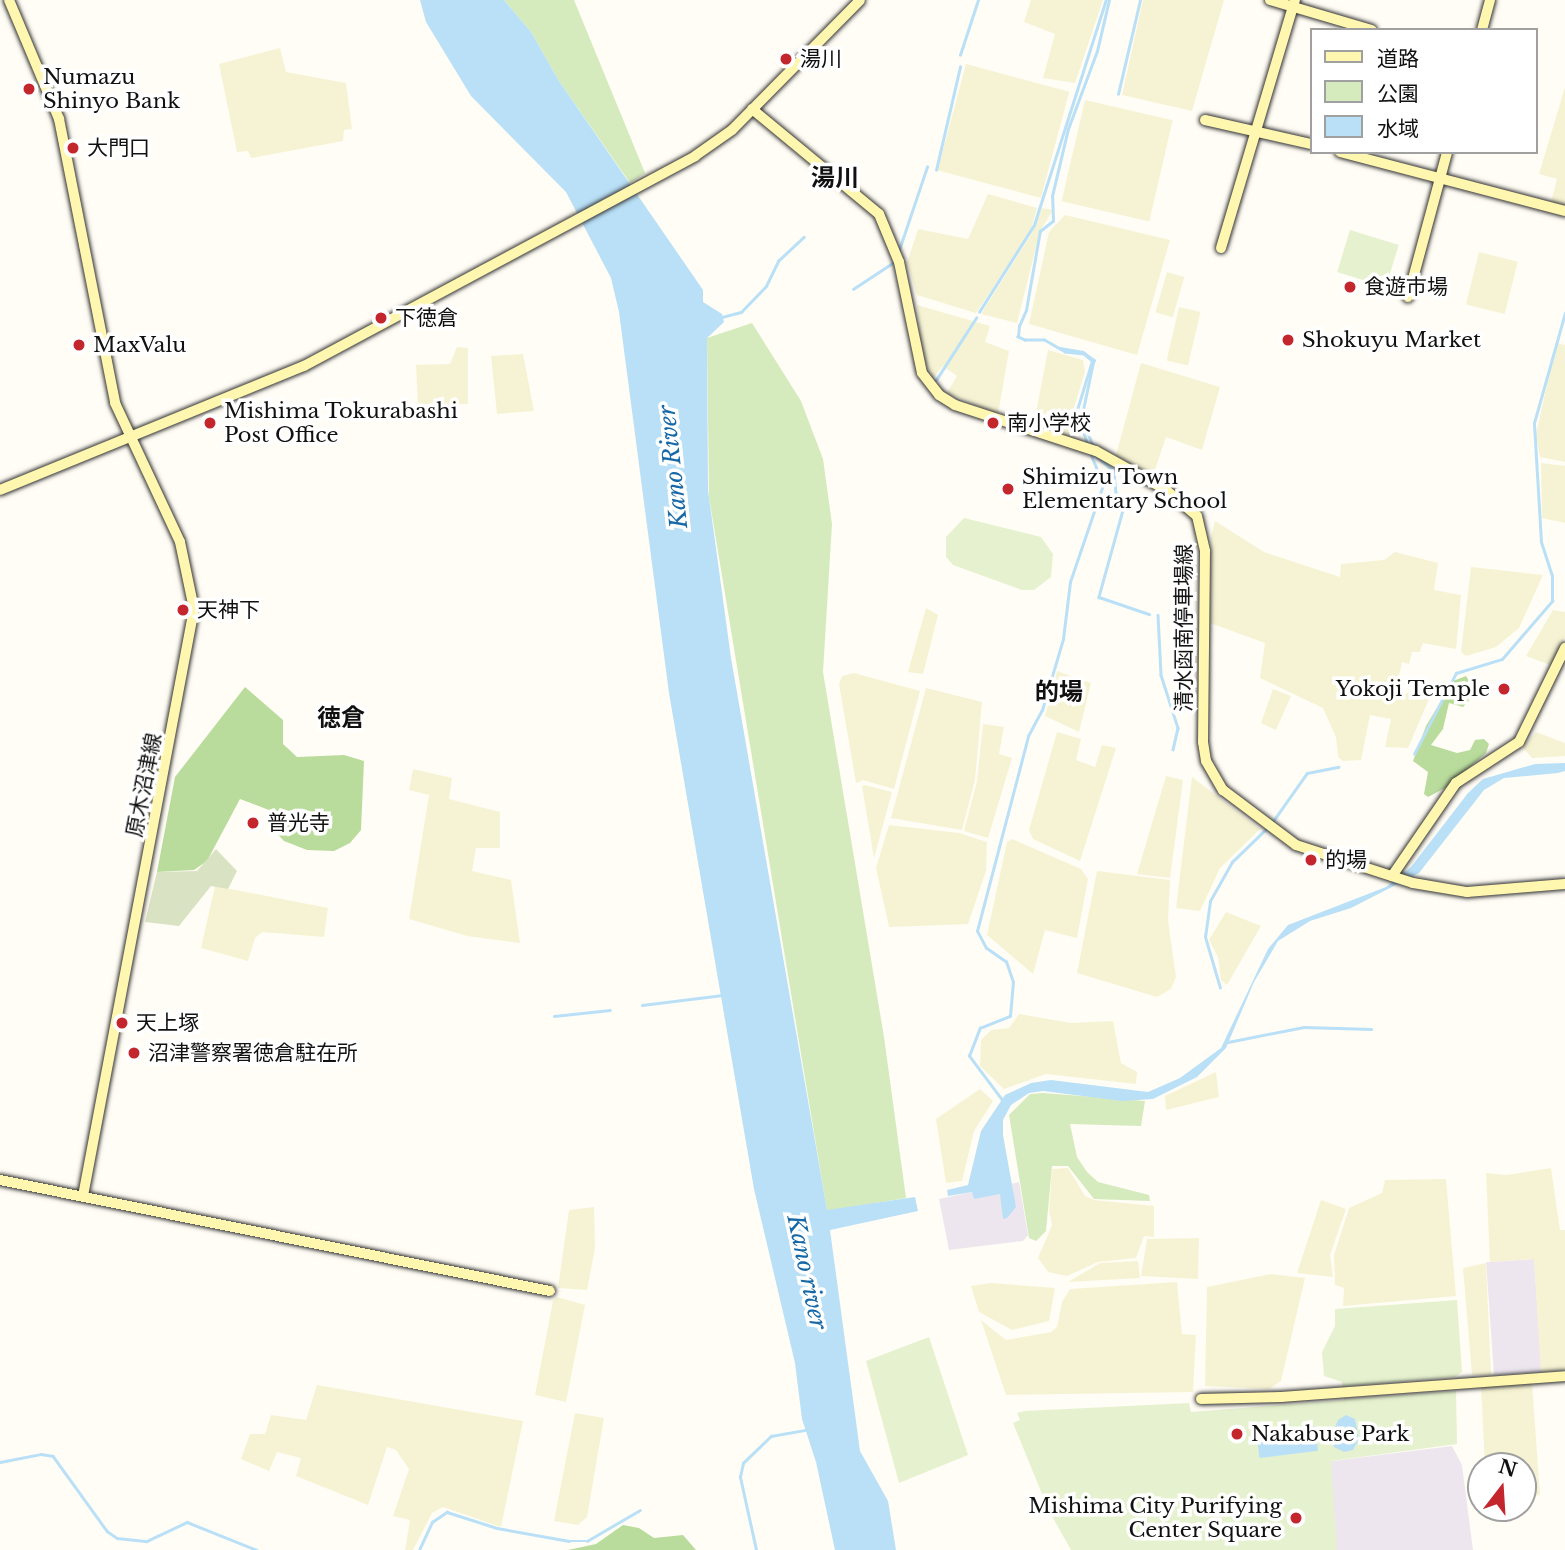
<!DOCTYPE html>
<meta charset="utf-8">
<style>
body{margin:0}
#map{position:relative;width:1565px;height:1550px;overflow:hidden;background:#fffdf5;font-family:"Libre Baskerville","Noto Sans JP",serif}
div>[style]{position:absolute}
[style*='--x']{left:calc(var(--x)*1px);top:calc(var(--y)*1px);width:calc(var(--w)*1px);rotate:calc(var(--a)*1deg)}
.industrial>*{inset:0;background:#eee6ef;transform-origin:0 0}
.farmland>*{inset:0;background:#f6f3d4;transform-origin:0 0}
.green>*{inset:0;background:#d5ebbd}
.forest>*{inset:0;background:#b9dc9c}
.cemetery>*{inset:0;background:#d9e3c4}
.pitch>*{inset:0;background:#e6f2cf;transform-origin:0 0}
.water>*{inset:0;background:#b9e0f7;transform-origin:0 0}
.stream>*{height:2.5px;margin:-1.25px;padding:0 1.25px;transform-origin:1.25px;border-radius:1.25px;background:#b9e0f7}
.roads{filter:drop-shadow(0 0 2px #333) drop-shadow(0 0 2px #333)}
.secondary>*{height:10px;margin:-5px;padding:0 5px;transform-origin:5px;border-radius:5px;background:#fff6b0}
.dots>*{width:19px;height:19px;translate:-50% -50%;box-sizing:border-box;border:4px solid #fff;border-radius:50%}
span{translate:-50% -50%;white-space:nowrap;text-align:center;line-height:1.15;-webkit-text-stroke:7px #fff;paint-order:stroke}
.poi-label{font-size:21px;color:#111}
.left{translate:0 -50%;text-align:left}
.right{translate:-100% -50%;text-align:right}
.street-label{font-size:21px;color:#111}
.water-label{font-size:23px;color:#1768a6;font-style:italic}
.quarter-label{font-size:24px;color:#111;font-weight:700}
.legend{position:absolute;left:1310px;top:28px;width:228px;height:126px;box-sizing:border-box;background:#fff;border:2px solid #a0a0a0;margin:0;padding:9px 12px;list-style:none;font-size:21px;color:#111}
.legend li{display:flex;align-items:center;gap:14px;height:35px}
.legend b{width:35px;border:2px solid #a0a0a0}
.north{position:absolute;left:1467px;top:1452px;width:70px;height:70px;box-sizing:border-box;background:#fff;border:2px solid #a0a0a0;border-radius:50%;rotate:17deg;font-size:19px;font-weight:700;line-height:28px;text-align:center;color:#111}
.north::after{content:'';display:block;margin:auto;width:24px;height:32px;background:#c4262e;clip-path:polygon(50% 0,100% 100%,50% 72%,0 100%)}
</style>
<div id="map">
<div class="industrial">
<div style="clip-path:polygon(1019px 1182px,1028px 1235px,1023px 1241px,949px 1250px,939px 1199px)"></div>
<div style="left:1534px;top:1259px;width:113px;height:48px;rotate:86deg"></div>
<div style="clip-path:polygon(1452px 1446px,1462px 1465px,1473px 1550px,1261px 1550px,1253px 1471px)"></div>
</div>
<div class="farmland">
<div style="clip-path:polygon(1031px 0,1103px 0,1075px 83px,1043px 78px,1055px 34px,1024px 22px)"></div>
<div style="clip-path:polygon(1143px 0,1224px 0,1192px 111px,1122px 95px)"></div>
<div style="clip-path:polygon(280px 48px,286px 72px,346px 83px,352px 129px,344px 130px,343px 141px,251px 158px,248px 151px,237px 152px,219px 64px)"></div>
<div style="left:966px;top:64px;width:107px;height:110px;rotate:15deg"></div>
<div style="clip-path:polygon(1565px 87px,1565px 205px,1551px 202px,1557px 179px,1539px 174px)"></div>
<div style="left:1085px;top:100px;width:90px;height:104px;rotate:13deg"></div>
<div style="clip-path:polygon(988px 194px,1037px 208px,1030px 233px,976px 313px,917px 295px,907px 263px,918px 229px,968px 239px)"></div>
<div style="clip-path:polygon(1042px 208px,1053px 210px,1040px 231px,1017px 323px,981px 314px,1032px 233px)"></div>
<div style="clip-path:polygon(1065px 215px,1170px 240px,1137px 355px,1029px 324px,1049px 232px)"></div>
<div style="left:1479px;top:252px;width:40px;height:54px;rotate:14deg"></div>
<div style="left:1167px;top:272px;width:18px;height:42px;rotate:16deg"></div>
<div style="clip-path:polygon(917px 305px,990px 326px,985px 342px,1009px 351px,998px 414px,947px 393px,957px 376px,943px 366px,933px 378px,922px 355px)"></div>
<div style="left:1179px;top:307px;width:22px;height:55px;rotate:13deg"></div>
<div style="clip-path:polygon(1556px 343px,1565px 345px,1565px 462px,1540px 457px,1536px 435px)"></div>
<div style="clip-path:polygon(457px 347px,468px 348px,468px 404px,418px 404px,416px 365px,450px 364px)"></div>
<div style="clip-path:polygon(1048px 350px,1083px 360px,1085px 372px,1071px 417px,1071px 437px,1034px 423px)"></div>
<div style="clip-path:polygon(523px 354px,534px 411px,497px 414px,491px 356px)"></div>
<div style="clip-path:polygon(1141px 363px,1220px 387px,1202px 450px,1166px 437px,1153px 476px,1116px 455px)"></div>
<div style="clip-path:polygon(1541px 463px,1565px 466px,1565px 523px,1542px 518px)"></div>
<div style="clip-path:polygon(1215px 521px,1264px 552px,1340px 577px,1341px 564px,1384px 560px,1395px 552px,1438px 563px,1434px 590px,1461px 595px,1456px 649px,1423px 643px,1420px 652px,1412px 652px,1409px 664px,1402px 662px,1396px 690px,1429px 699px,1408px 748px,1385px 747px,1391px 719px,1370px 715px,1361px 760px,1343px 761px,1338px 757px,1336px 737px,1323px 708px,1260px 678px,1265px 643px,1210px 623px,1211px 537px)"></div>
<div style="clip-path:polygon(1471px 567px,1543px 575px,1519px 628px,1496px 647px,1466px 656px,1461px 652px)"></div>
<div style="clip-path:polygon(926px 608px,938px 615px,923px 674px,908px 672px)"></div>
<div style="clip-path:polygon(1553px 610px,1565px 612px,1565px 637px,1553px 666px,1526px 656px)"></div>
<div style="clip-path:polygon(1057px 671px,1091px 683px,1079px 732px,1045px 716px)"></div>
<div style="clip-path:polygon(854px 673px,920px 691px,894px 789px,863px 780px,856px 783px,839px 684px,842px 676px)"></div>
<div style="clip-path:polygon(926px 688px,982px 702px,975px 780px,962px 830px,891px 818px)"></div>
<div style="clip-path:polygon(1273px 689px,1291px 696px,1276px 730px,1261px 723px)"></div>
<div style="clip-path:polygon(983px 724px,1004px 727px,999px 754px,1012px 758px,988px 838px,964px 831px,977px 781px)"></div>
<div style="clip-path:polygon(1057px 732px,1081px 739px,1076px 760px,1095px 767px,1102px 745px,1116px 748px,1080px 861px,1033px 839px,1029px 830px)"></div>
<div style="clip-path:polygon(1536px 732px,1565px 743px,1565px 756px,1532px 758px,1522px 747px)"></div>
<div style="clip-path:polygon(413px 769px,452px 778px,449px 799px,500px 812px,500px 848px,476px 848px,472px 871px,511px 880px,520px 943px,467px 936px,409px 919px,429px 795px,409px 790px)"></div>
<div style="clip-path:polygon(1166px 776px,1183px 780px,1170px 878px,1137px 874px)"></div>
<div style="clip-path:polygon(1192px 777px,1260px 829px,1220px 868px,1200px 911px,1176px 908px)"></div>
<div style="clip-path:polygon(865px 785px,892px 792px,874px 858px,862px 786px)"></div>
<div style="clip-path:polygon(889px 825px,959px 833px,987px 842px,986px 871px,968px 924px,889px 927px,876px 868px)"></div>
<div style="clip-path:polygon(1012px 839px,1081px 869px,1088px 879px,1077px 938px,1045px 930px,1033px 974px,987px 935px,1007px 842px)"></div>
<div style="clip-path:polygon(1097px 871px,1170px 880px,1168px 920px,1176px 977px,1171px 989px,1157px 997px,1077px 973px)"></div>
<div style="clip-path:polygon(215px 886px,328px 908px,324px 937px,262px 932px,255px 938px,248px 961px,201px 948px)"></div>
<div style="clip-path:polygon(1226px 912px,1261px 926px,1227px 985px,1221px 980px,1218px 957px,1209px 940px)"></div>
<div style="clip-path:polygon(1019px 1014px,1071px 1023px,1113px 1021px,1121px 1063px,1137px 1072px,1136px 1084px,1046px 1074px,1004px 1089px,980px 1066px,981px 1040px,991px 1030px,1009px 1028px)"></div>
<div style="clip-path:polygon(1216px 1072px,1219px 1097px,1166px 1110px,1165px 1096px)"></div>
<div style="clip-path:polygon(980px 1089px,993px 1101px,974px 1131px,962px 1181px,946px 1183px,936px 1119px)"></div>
<div style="clip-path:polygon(1068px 1168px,1085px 1196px,1094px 1200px,1154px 1206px,1154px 1237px,1144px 1236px,1136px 1258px,1098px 1262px,1067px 1276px,1048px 1272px,1038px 1258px,1052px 1225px,1049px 1210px,1052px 1169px)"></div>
<div style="clip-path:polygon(1551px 1168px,1560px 1230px,1565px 1230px,1565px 1370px,1541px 1372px,1534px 1259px,1490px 1262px,1486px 1173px,1507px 1175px)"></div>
<div style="clip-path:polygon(1446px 1179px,1456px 1296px,1343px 1306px,1344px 1288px,1335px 1285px,1334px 1255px,1349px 1208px,1382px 1193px,1385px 1180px)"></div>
<div style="clip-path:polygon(1321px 1200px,1346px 1209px,1330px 1255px,1333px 1277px,1297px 1273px)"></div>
<div style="clip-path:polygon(594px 1207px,595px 1248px,587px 1290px,558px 1288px,569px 1210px)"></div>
<div style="clip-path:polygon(1199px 1238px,1198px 1279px,1141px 1276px,1147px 1239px)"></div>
<div style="clip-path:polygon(1138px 1261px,1140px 1278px,1068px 1282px,1100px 1263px)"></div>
<div style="clip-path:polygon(1486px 1263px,1491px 1375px,1472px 1375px,1463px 1268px)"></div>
<div style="clip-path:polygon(1271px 1274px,1305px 1278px,1281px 1381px,1269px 1389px,1205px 1386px,1207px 1287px)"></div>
<div style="clip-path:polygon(1177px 1282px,1182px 1334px,1196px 1335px,1193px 1392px,1006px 1395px,981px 1320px,1006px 1340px,1051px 1332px,1057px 1327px,1062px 1302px,1070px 1289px)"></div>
<div style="clip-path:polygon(991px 1283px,1055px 1288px,1049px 1321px,1012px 1330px,979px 1312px,971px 1286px)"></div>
<div style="clip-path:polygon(557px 1297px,585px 1305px,566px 1402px,535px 1395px,553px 1301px)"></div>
<div style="clip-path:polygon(1532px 1383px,1540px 1495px,1523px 1498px,1523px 1466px,1485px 1466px,1481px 1387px)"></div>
<div style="clip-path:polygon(317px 1385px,523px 1421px,501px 1527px,443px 1507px,432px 1513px,413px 1550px,405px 1550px,410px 1520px,393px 1516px,409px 1469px,396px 1450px,387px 1447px,368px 1505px,296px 1476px,301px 1458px,277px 1452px,269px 1471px,241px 1459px,250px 1434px,265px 1434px,271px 1415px,306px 1420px)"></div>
<div style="clip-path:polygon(575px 1413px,604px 1418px,587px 1517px,578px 1525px,554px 1521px)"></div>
</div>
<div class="green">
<div style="clip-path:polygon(504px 0,574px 0,645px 173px,630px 183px,559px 81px,531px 32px)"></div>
<div style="clip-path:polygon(752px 323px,801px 401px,823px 459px,832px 524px,823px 672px,884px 1037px,906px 1198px,827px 1211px,709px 497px,707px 338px)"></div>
<div style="clip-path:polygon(1043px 1093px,1145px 1101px,1141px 1126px,1070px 1124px,1077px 1157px,1087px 1172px,1098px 1182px,1149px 1195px,1150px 1201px,1094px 1199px,1068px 1166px,1052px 1166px,1046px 1231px,1036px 1241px,1029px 1238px,1009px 1115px,1030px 1094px)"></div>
</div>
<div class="forest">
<div style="clip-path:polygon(1466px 676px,1473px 687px,1470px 699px,1463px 707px,1449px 703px,1443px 729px,1431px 745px,1457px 753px,1470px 750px,1475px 740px,1484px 739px,1489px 744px,1486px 753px,1445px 788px,1428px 797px,1424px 794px,1428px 772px,1413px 761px,1426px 726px,1453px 681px)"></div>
<div style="clip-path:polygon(245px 687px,283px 720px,283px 744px,297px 757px,344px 755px,364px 761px,361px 830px,350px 843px,334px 851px,307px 850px,284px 841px,270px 826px,269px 810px,240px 799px,207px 861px,194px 870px,157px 872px,175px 777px)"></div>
<div style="clip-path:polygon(623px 1525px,639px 1528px,654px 1538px,683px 1535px,696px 1550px,568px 1550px,596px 1544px)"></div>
</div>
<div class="cemetery">
<div style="clip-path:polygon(216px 849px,237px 871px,228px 889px,211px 886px,179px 926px,145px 922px,157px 872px,197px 871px)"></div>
</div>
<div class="pitch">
<div style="left:1350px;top:230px;width:51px;height:44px;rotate:17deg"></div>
<div style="clip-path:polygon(964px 518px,1041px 537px,1053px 554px,1051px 577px,1034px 590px,1022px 590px,953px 565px,946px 557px,946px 537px)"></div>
<div style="clip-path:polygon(1457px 1300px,1462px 1372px,1455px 1377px,1345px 1386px,1347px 1399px,1456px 1391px,1457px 1444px,1331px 1461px,1337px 1550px,1071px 1550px,1049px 1511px,1013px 1423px,1020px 1420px,1017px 1413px,1025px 1411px,1189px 1403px,1191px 1412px,1344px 1400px,1342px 1382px,1324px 1376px,1322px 1352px,1335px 1326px,1335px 1309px)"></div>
<div style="clip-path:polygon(929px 1337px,968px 1455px,899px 1483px,866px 1361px)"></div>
</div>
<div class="water">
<div style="clip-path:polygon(420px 0,504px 0,531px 32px,559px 81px,703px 290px,703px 302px,722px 314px,724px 322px,707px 338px,708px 490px,731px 658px,827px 1210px,915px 1197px,918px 1211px,830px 1230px,860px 1451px,888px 1501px,896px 1550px,835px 1550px,816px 1462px,802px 1419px,795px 1363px,754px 1189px,669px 693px,619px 312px,611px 278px,566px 192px,471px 96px,426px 22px)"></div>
<div style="clip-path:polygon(1565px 763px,1565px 771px,1558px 773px,1504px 778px,1484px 790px,1419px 873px,1351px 908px,1310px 921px,1278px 941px,1254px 982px,1226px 1048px,1197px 1077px,1153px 1099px,1122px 1101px,1043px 1091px,1029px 1093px,1011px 1105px,1003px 1120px,1003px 1135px,1016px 1207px,1007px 1218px,1003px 1219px,1000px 1194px,974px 1199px,972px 1192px,948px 1196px,947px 1190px,968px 1185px,981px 1131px,1005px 1095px,1031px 1083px,1051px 1080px,1148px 1092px,1180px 1078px,1221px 1048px,1268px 949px,1288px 925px,1386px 887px,1411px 867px,1468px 793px,1483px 779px,1535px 764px)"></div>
<div style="clip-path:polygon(1346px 1415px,1355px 1419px,1359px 1439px,1353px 1450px,1344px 1452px,1334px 1447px,1331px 1437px,1338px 1420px)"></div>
<div style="left:1315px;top:1426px;width:25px;height:59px;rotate:83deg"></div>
</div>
<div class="stream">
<div style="--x:960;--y:55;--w:58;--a:-71.9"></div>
<div style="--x:1118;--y:94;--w:97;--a:-76.8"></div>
<div style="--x:936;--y:170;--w:106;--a:-76.9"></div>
<div style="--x:898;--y:253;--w:91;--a:-71.4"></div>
<div style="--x:853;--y:289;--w:49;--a:-33.4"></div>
<div style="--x:979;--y:312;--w:103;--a:-57.7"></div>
<div style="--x:1034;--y:225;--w:236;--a:-72.3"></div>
<div style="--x:722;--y:317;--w:20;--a:-15"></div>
<div style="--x:741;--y:312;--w:36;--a:-46"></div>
<div style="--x:766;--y:286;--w:28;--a:-64"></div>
<div style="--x:778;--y:261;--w:35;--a:-43"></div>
<div style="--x:1060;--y:348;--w:23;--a:10"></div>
<div style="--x:1083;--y:352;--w:14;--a:36"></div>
<div style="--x:1094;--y:360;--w:58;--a:101.9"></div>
<div style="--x:1082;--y:417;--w:33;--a:69"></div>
<div style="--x:936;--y:380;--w:74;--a:-57.2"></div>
<div style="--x:1087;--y:443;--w:32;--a:-110"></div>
<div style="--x:1076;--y:413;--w:54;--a:-72.9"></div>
<div style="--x:1092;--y:361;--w:11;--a:-139"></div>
<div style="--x:1084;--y:354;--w:19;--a:-174"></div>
<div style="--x:1065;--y:352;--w:24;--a:-150"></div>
<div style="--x:1044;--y:340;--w:19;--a:180"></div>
<div style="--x:1025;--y:340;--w:8;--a:-157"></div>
<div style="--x:1018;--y:337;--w:11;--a:-85"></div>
<div style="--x:1019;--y:326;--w:17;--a:-66"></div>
<div style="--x:1026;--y:310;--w:80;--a:-80"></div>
<div style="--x:1040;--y:231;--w:16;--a:-38"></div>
<div style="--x:1053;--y:221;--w:25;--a:-92"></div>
<div style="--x:1052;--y:196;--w:69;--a:-76.6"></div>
<div style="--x:1068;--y:129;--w:83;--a:-69.6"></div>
<div style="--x:1097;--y:51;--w:52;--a:-76.8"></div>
<div style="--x:1097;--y:457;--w:22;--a:39"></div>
<div style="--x:1114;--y:471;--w:22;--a:85"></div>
<div style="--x:1116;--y:493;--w:13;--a:48"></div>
<div style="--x:1125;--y:503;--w:98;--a:105.5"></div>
<div style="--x:1099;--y:597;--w:53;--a:18.8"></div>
<div style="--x:1158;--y:615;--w:60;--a:87.1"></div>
<div style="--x:1161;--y:675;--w:56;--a:72.2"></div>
<div style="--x:1178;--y:728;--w:22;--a:103"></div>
<div style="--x:1414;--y:754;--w:91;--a:-62.6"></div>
<div style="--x:1456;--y:673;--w:48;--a:-16.9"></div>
<div style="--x:1502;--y:659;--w:77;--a:-49.2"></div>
<div style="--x:1552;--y:601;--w:25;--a:-90"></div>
<div style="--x:1552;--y:576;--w:36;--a:-108"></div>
<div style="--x:1541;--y:542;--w:119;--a:-93.4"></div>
<div style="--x:1534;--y:423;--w:114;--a:-74.3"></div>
<div style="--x:1271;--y:824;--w:62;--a:-54.8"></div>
<div style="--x:1307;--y:773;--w:32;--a:-11"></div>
<div style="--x:1220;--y:988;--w:53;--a:-106.4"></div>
<div style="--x:1205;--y:937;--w:36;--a:-82"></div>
<div style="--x:1210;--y:901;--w:45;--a:-60.6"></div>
<div style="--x:1232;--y:862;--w:47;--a:-44.1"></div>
<div style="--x:642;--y:1005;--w:81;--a:-7.1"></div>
<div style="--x:554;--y:1016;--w:56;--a:-6.1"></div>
<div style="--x:1228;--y:1042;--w:77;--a:-11.2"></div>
<div style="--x:1304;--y:1027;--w:67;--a:1.7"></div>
<div style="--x:1002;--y:1100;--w:55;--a:-126.9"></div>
<div style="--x:969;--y:1056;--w:30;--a:-69"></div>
<div style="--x:980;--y:1028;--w:32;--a:-22"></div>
<div style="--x:1010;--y:1016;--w:34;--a:-85"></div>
<div style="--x:1013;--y:982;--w:21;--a:-109"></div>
<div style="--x:1006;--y:962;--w:24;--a:-145"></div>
<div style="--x:986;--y:948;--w:19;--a:-118"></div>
<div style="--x:977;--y:931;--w:202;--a:-75.3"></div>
<div style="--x:1028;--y:736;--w:30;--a:-62"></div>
<div style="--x:1042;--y:710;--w:74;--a:-73.5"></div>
<div style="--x:1063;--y:639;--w:57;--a:-83"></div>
<div style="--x:1070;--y:582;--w:102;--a:-71.2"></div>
<div style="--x:1103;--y:485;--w:35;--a:-112"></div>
<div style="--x:0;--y:1462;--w:42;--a:-11"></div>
<div style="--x:41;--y:1454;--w:12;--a:9"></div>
<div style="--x:53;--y:1456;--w:92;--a:54.2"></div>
<div style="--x:107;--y:1531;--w:12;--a:35"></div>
<div style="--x:117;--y:1538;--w:30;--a:6"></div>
<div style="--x:147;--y:1541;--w:44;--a:-25.4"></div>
<div style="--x:187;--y:1522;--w:75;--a:21.8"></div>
<div style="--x:419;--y:1550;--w:31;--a:-65"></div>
<div style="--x:432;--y:1522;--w:18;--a:-34"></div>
<div style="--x:447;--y:1512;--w:52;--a:17.7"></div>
<div style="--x:497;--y:1528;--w:73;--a:10.2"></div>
<div style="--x:569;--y:1541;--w:18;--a:0"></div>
<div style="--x:587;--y:1541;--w:61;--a:-30.3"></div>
<div style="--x:756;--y:1550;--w:75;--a:-102.4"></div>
<div style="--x:740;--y:1477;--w:14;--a:-78"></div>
<div style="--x:743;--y:1463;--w:39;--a:-44"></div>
<div style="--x:771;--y:1436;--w:39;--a:-10"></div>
</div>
<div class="roads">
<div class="secondary">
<div style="--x:9;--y:0;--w:129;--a:67.2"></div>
<div style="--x:59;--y:119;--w:289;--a:78.8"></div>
<div style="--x:115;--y:403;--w:153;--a:64.9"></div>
<div style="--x:180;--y:542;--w:68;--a:78.2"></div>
<div style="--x:194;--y:609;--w:597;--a:100.71"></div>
<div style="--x:1270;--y:0;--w:106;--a:16.4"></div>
<div style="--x:1482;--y:30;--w:31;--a:-75"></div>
<div style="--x:752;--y:109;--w:165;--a:39.6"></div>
<div style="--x:879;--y:214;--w:52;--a:67.4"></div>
<div style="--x:899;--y:262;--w:113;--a:78.3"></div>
<div style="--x:922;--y:373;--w:28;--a:52"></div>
<div style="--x:939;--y:395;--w:19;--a:32"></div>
<div style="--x:955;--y:405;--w:148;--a:18.1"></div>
<div style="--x:1096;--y:451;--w:80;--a:29.1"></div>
<div style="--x:1166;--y:490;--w:40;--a:40"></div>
<div style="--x:1197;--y:516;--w:36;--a:77"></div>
<div style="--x:1205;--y:551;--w:191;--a:90.6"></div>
<div style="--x:1203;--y:742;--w:19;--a:81"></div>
<div style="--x:1206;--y:761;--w:34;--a:60"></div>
<div style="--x:1223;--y:790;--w:91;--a:37"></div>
<div style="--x:1296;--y:845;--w:123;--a:18"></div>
<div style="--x:1413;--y:883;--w:55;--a:9.5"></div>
<div style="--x:1467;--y:892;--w:98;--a:-4.7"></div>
<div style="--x:1205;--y:120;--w:109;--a:12.8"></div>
<div style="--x:1340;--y:152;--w:233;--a:14.7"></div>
<div style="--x:1221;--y:248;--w:259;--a:-73.4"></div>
<div style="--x:1408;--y:297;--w:150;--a:-74.9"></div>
<div style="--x:0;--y:490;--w:328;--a:-22.2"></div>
<div style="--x:304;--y:366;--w:444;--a:-28.2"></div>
<div style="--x:695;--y:156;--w:45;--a:-35.1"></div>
<div style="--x:732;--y:130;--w:182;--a:-45.4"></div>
<div style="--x:1392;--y:876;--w:113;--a:-55.5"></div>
<div style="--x:1456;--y:783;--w:75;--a:-33.1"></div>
<div style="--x:1519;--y:742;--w:105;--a:-63.9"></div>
<div style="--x:0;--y:1180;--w:561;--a:11.41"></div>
<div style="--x:1201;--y:1399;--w:80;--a:-1.4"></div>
<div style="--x:1281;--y:1397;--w:285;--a:-4.2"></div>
</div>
</div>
<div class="dots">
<div style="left:786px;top:59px;background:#c4262e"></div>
<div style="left:29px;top:89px;background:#c4262e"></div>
<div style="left:73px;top:148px;background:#c4262e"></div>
<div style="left:1350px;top:287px;background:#c4262e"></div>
<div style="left:381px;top:318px;background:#c4262e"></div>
<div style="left:1288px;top:340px;background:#c4262e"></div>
<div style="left:79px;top:345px;background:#c4262e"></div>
<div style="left:210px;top:423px;background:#c4262e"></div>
<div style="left:993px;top:423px;background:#c4262e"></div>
<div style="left:1008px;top:489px;background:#c4262e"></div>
<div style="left:183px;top:610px;background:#c4262e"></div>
<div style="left:1504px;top:689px;background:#c4262e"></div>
<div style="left:253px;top:823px;background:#c4262e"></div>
<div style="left:1311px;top:860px;background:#c4262e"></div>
<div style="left:122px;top:1023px;background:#c4262e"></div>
<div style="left:134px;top:1053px;background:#c4262e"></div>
<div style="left:1237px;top:1434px;background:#c4262e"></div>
<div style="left:1296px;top:1518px;background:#c4262e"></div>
</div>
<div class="poi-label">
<span class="left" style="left:800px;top:59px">湯川</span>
<span class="left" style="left:43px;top:89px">Numazu<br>Shinyo Bank</span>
<span class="left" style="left:87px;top:148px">大門口</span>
<span class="left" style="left:1364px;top:287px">食遊市場</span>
<span class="left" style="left:395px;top:318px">下徳倉</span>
<span class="left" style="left:1302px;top:340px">Shokuyu Market</span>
<span class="left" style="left:93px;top:345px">MaxValu</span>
<span class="left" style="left:224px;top:423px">Mishima Tokurabashi<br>Post Office</span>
<span class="left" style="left:1007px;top:423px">南小学校</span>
<span class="left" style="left:1022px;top:489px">Shimizu Town<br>Elementary School</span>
<span class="left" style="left:197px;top:610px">天神下</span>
<span class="right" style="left:1490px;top:689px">Yokoji Temple</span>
<span class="left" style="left:267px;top:823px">普光寺</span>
<span class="left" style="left:1325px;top:860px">的場</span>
<span class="left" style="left:136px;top:1023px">天上塚</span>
<span class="left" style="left:148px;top:1053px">沼津警察署徳倉駐在所</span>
<span class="left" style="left:1251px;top:1434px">Nakabuse Park</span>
<span class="right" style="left:1282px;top:1518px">Mishima City Purifying<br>Center Square</span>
</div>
<div class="street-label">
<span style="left:1184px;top:628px;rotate:-90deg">清水函南停車場線</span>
<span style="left:144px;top:785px;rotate:-79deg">原木沼津線</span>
</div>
<div class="water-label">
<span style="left:673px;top:467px;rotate:-96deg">Kano River</span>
<span style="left:807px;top:1272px;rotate:78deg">Kano river</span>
</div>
<div class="quarter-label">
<span style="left:835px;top:178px">湯川</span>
<span style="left:1059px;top:692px">的場</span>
<span style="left:341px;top:718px">徳倉</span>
</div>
<ul class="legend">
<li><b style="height:9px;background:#fff6b0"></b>道路</li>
<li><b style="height:19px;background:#d5ebbd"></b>公園</li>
<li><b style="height:19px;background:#b9e0f7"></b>水域</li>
</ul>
<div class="north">N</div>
</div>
